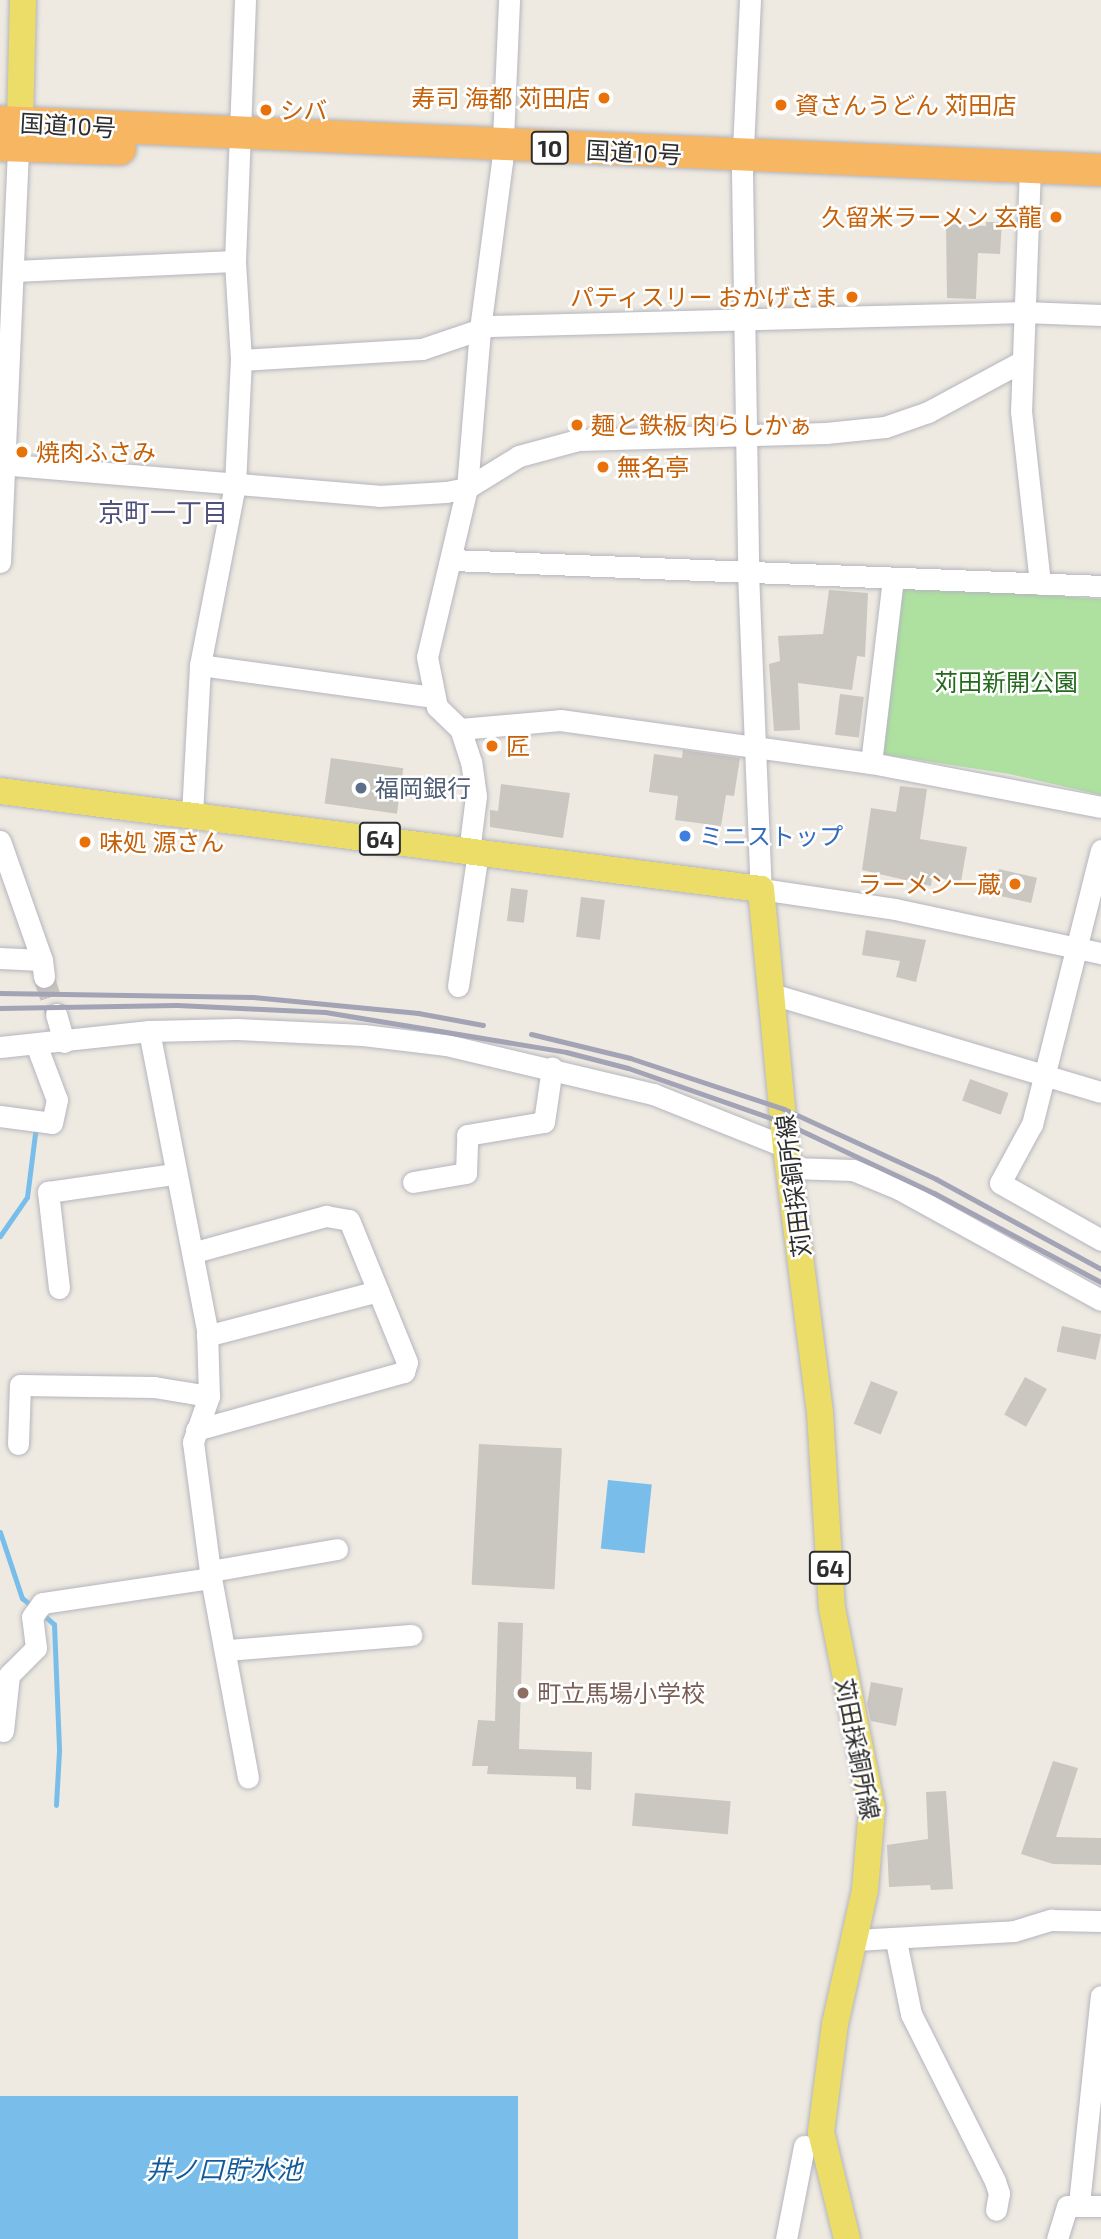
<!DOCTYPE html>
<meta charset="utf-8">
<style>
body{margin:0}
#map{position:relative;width:1101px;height:2239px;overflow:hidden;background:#eeeae1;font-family:"Exo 2","Noto Sans JP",sans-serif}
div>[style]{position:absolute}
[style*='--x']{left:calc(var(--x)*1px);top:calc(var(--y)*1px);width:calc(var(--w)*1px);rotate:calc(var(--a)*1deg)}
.green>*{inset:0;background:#aee1a0}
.water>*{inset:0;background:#79beea;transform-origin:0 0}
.stream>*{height:5px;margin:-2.5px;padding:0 2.5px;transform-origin:2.5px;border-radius:2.5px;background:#79beea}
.building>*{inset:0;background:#cac6c0;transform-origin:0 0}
.minor-tunnel>*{height:21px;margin-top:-10.5px;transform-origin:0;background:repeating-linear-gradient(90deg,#c7c4bd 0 21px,transparent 0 31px)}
.roads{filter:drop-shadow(0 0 2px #b4b5bf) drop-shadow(0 0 2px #b4b5bf)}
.minor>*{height:21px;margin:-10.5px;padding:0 10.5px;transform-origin:10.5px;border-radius:10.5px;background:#fff}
.major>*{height:26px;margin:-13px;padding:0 13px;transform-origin:13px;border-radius:13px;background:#ebdd68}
.highway>*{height:32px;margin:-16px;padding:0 16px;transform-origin:16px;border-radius:16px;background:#f7b662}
.rail>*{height:5px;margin:-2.5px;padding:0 2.5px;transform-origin:2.5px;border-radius:2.5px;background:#a3a3b6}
.dots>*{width:19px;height:19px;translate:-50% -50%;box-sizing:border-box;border:4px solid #fff;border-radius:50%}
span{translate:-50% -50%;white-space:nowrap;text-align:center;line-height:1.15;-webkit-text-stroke:5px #fff;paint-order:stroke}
.shield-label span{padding:2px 5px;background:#fff;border:2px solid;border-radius:5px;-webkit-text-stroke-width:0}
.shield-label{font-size:23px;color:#2d2d2d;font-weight:700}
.food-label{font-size:24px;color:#c56008}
.right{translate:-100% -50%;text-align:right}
.left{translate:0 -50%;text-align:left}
.street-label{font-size:24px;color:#2d2d2d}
.park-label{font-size:24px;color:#25691f}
.service-label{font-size:24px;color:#4e5e75}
.shop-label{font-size:24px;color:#366cbe}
.education-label{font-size:24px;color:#785e54}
.neighbourhood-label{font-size:26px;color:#4f517c}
.water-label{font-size:26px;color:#145b9a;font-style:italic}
</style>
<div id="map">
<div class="green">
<div style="clip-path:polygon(900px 585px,1101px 599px,1101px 795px,1009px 774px,881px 754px)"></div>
</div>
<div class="water">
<div style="left:608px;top:1480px;width:44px;height:69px;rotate:6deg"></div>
<div style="left:0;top:2096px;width:518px;height:143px"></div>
</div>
<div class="stream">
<div style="--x:0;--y:1236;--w:47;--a:-55.3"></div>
<div style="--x:27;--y:1197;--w:72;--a:-82.8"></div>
<div style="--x:0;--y:1532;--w:70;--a:71.6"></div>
<div style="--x:22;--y:1598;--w:13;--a:39"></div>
<div style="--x:40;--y:1612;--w:18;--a:41"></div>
<div style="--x:54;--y:1624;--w:127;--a:87.7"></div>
<div style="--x:59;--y:1751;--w:54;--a:93.2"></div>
</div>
<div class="building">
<div style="clip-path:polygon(986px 222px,1002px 222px,1000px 254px,978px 253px,976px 299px,947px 298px,946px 224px,986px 226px)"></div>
<div style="clip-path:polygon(829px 590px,868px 593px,865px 657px,857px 656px,852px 690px,798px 683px,800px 730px,774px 731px,769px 664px,780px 661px,778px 636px,823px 634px)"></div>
<div style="left:840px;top:694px;width:24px;height:41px;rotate:7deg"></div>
<div style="clip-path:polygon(683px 750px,740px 758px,734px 796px,726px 795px,721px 826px,675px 820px,678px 796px,649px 792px,654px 754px,682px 758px)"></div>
<div style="left:331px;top:758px;width:73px;height:46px;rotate:8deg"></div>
<div style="clip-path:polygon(501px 784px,570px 793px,563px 838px,490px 827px,490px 810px,498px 811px)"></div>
<div style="clip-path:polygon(900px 786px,927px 789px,920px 839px,967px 847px,961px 882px,932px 877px,931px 886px,862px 870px,871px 808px,896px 812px)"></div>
<div style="left:999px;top:869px;width:39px;height:26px;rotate:13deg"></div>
<div style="left:511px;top:888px;width:17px;height:33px;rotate:7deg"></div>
<div style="left:581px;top:897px;width:24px;height:40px;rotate:7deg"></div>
<div style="clip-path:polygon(866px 930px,926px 940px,916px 982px,896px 977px,900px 961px,862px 955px)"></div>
<div style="left:970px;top:1079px;width:41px;height:23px;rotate:20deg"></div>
<div style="left:1062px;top:1326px;width:40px;height:26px;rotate:12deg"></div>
<div style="left:1025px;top:1377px;width:25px;height:43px;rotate:29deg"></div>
<div style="left:871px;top:1381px;width:29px;height:46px;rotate:22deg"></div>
<div style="left:479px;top:1444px;width:83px;height:141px;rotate:3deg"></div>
<div style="clip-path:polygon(498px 1622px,523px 1623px,519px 1749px,592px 1752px,591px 1790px,576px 1789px,576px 1777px,487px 1774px,488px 1766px,472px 1766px,478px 1720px,495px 1721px)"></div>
<div style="clip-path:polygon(871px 1682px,903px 1688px,896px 1726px,871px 1721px,867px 1704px)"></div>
<div style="clip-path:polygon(1053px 1761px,1078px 1768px,1056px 1837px,1101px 1838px,1101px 1865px,1053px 1864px,1021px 1854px)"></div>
<div style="clip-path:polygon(946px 1791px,953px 1889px,931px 1890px,930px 1885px,889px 1887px,887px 1845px,928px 1839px,926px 1792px)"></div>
<div style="left:635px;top:1793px;width:96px;height:33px;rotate:5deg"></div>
</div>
<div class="minor-tunnel">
<div style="--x:44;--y:977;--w:39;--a:72"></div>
</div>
<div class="roads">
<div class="minor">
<div style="--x:750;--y:0;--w:172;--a:92.7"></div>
<div style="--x:742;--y:172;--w:400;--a:89.1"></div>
<div style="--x:748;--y:572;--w:317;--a:87.7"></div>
<div style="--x:761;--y:889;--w:135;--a:8.5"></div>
<div style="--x:895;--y:909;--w:211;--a:12.1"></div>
<div style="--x:1030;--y:167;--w:244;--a:92.1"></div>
<div style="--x:1021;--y:411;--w:174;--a:83.7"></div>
<div style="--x:14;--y:271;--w:221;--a:-2.6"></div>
<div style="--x:241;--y:360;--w:181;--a:-3.5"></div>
<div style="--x:422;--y:349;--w:72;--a:-18.7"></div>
<div style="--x:490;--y:326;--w:534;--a:-1.5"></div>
<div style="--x:1024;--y:312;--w:77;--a:2.2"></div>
<div style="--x:0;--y:464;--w:380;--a:4.8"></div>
<div style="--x:379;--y:496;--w:67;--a:-3.4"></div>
<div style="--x:446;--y:492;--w:21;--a:-11"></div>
<div style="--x:467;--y:488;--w:61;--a:-31.6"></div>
<div style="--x:519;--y:456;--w:61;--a:-15.2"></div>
<div style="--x:578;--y:440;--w:248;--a:-1.6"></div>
<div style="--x:826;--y:433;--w:59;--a:-5.8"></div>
<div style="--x:885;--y:427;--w:46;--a:-19.2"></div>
<div style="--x:928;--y:412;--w:106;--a:-28.3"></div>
<div style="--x:452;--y:560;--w:650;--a:2.29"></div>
<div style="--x:0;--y:562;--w:427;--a:-87.5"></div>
<div style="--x:200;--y:665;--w:235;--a:7.8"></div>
<div style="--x:460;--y:729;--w:100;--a:-5.1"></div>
<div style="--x:560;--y:720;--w:314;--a:7.9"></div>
<div style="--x:871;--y:763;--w:234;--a:10.8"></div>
<div style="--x:871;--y:763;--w:185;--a:-83.2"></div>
<div style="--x:192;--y:814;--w:149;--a:-86.9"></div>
<div style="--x:200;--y:665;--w:183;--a:-79"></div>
<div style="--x:235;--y:485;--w:125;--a:-87.3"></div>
<div style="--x:241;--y:360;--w:99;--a:-93.5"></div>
<div style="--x:235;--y:261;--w:261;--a:-87.8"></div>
<div style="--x:0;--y:841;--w:126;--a:70.6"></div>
<div style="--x:42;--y:960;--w:17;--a:83"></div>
<div style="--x:1101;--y:850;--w:283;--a:104.1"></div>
<div style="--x:1032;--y:1124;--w:67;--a:118.5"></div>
<div style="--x:1000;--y:1183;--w:116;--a:29.4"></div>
<div style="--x:469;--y:852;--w:56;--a:-82.9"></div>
<div style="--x:476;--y:796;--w:34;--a:-98"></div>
<div style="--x:471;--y:762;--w:35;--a:-108"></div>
<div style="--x:460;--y:729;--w:32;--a:-136"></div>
<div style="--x:437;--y:707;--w:51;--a:-101.3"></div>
<div style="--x:427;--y:657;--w:174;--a:-76.7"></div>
<div style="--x:467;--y:488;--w:160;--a:-85.3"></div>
<div style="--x:480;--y:329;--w:168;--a:-82.5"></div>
<div style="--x:502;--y:162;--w:162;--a:-87.5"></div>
<div style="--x:0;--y:958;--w:42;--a:2.7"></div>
<div style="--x:458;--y:986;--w:135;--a:-81.5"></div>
<div style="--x:772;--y:994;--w:343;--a:16.6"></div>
<div style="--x:56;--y:1014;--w:29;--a:74"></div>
<div style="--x:149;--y:1031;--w:305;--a:79"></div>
<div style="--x:207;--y:1330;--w:66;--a:88.3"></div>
<div style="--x:209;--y:1396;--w:49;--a:109.2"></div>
<div style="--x:193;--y:1442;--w:137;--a:82.5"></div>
<div style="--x:211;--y:1578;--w:203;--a:79.5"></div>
<div style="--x:0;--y:1047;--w:150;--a:-6.1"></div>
<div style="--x:149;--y:1031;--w:88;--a:-1.3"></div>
<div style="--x:237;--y:1029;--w:126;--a:2.7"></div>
<div style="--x:363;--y:1035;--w:84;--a:6.9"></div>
<div style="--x:446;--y:1045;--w:213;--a:13.3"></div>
<div style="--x:653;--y:1094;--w:143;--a:21.7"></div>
<div style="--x:0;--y:1116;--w:52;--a:7.7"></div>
<div style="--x:52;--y:1123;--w:24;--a:-78"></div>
<div style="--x:57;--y:1100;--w:60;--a:-110.6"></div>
<div style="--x:791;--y:1168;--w:62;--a:1.8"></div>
<div style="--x:853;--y:1170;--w:50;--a:22.4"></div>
<div style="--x:899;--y:1189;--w:230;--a:28.8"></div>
<div style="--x:413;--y:1182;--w:54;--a:-9.6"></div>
<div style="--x:466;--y:1173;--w:38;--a:-88"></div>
<div style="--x:467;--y:1135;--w:78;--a:-9.6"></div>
<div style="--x:544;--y:1122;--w:55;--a:-81.6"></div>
<div style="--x:195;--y:1252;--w:136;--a:-15.4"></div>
<div style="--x:326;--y:1216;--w:23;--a:10"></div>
<div style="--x:349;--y:1220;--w:77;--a:67.8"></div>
<div style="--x:378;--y:1291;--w:177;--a:165.3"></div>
<div style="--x:59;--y:1288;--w:97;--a:-96.5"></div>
<div style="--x:48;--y:1192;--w:126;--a:-8.2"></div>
<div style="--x:196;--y:1430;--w:216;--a:-15.6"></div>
<div style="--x:404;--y:1372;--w:10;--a:-73"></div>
<div style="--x:407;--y:1362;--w:77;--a:-112.2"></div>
<div style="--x:18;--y:1444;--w:59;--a:-88.1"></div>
<div style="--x:20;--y:1385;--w:134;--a:0.9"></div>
<div style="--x:154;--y:1387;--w:56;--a:9.3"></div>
<div style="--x:210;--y:1571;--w:129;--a:-9.8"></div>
<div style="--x:228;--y:1650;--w:184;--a:-4.7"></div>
<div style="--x:3;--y:1731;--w:56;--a:-83.9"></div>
<div style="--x:9;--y:1675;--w:38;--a:-45"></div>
<div style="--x:36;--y:1648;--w:31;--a:-97"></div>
<div style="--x:32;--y:1617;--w:17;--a:-54"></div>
<div style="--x:42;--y:1603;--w:171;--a:-8.4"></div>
<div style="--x:855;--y:1940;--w:159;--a:-3.2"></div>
<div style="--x:1014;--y:1931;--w:39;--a:-17"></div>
<div style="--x:1051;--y:1920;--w:50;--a:1.1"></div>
<div style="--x:896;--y:1941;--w:75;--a:78.4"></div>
<div style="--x:911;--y:2014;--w:187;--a:63.3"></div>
<div style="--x:995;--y:2181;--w:13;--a:72"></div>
<div style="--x:999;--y:2193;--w:17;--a:100"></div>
<div style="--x:1079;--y:2204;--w:209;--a:-84"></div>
<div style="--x:786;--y:2239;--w:95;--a:-79"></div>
<div style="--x:1057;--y:2239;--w:34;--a:-73"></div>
<div style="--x:1067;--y:2206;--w:34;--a:0"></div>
</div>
<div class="major">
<div style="--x:20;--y:123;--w:123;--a:-88.6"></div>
<div style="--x:0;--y:791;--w:767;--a:7.34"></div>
<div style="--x:761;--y:889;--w:259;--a:84.5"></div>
<div style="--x:786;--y:1147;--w:268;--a:82.7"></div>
<div style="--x:820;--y:1413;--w:195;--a:86.5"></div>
<div style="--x:832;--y:1608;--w:204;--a:78.7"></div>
<div style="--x:872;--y:1808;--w:82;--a:94.9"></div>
<div style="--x:865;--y:1890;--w:137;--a:102.6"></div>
<div style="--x:835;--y:2024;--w:109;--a:97.4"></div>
<div style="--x:821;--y:2132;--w:110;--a:76.3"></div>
</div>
<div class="highway">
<div style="--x:0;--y:122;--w:1102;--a:2.5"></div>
<div style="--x:0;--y:145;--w:120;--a:1.9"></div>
</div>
</div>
<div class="rail">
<div style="--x:0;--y:993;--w:253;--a:0.9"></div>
<div style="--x:253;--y:997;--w:166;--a:5.5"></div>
<div style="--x:418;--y:1013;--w:66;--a:10.5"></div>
<div style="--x:0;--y:1008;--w:177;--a:-1"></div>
<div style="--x:177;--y:1005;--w:148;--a:2.7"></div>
<div style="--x:325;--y:1012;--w:244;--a:9.4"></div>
<div style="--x:566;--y:1052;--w:64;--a:14.5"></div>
<div style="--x:628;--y:1068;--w:166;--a:19.3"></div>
<div style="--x:785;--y:1123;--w:165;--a:25.2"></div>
<div style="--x:934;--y:1193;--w:189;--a:28.1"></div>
<div style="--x:531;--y:1034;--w:102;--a:13.6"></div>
<div style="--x:630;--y:1058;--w:162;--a:18.3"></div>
<div style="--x:784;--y:1109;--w:167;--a:24.7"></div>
<div style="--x:936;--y:1179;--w:188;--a:28.6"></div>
</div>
<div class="dots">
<div style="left:604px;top:98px;background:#e8710a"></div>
<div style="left:781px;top:105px;background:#e8710a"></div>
<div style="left:266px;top:110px;background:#e8710a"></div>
<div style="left:1056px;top:217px;background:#e8710a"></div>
<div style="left:852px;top:297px;background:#e8710a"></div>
<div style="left:577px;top:425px;background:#e8710a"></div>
<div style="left:22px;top:452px;background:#e8710a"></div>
<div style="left:603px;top:467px;background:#e8710a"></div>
<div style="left:492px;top:746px;background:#e8710a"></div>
<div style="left:361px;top:788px;background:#5c6f8a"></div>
<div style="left:685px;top:836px;background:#3f7fe0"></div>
<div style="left:85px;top:842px;background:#e8710a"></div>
<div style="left:1015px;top:884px;background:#e8710a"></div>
<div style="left:523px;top:1693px;background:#8d6e63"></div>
</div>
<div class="shield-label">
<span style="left:550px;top:148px">10</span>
<span style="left:380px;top:839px">64</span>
<span style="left:830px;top:1568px">64</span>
</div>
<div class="food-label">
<span class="right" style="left:590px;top:98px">寿司 海都 苅田店</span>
<span class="left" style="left:795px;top:105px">資さんうどん 苅田店</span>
<span class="left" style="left:280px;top:110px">シバ</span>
<span class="right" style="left:1042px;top:217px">久留米ラーメン 玄龍</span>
<span class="right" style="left:838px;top:297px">パティスリー おかげさま</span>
<span class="left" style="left:591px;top:425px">麺と鉄板 肉らしかぁ</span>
<span class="left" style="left:36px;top:452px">焼肉ふさみ</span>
<span class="left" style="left:617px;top:467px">無名亭</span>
<span class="left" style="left:506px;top:746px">匠</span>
<span class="left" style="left:99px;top:842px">味処 源さん</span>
<span class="right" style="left:1001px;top:884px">ラーメン一蔵</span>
</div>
<div class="street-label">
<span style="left:68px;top:125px;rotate:3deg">国道10号</span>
<span style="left:634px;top:152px;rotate:3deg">国道10号</span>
<span style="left:793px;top:1186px;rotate:-97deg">苅田採銅所線</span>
<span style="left:858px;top:1749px;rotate:79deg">苅田採銅所線</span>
</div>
<div class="park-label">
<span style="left:1006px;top:682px">苅田新開公園</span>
</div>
<div class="service-label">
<span class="left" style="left:375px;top:788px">福岡銀行</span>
</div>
<div class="shop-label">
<span class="left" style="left:699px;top:836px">ミニストップ</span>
</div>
<div class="education-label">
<span class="left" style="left:537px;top:1693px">町立馬場小学校</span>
</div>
<div class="neighbourhood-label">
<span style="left:163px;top:512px">京町一丁目</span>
</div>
<div class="water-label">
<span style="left:224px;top:2169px">井ノ口貯水池</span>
</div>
</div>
